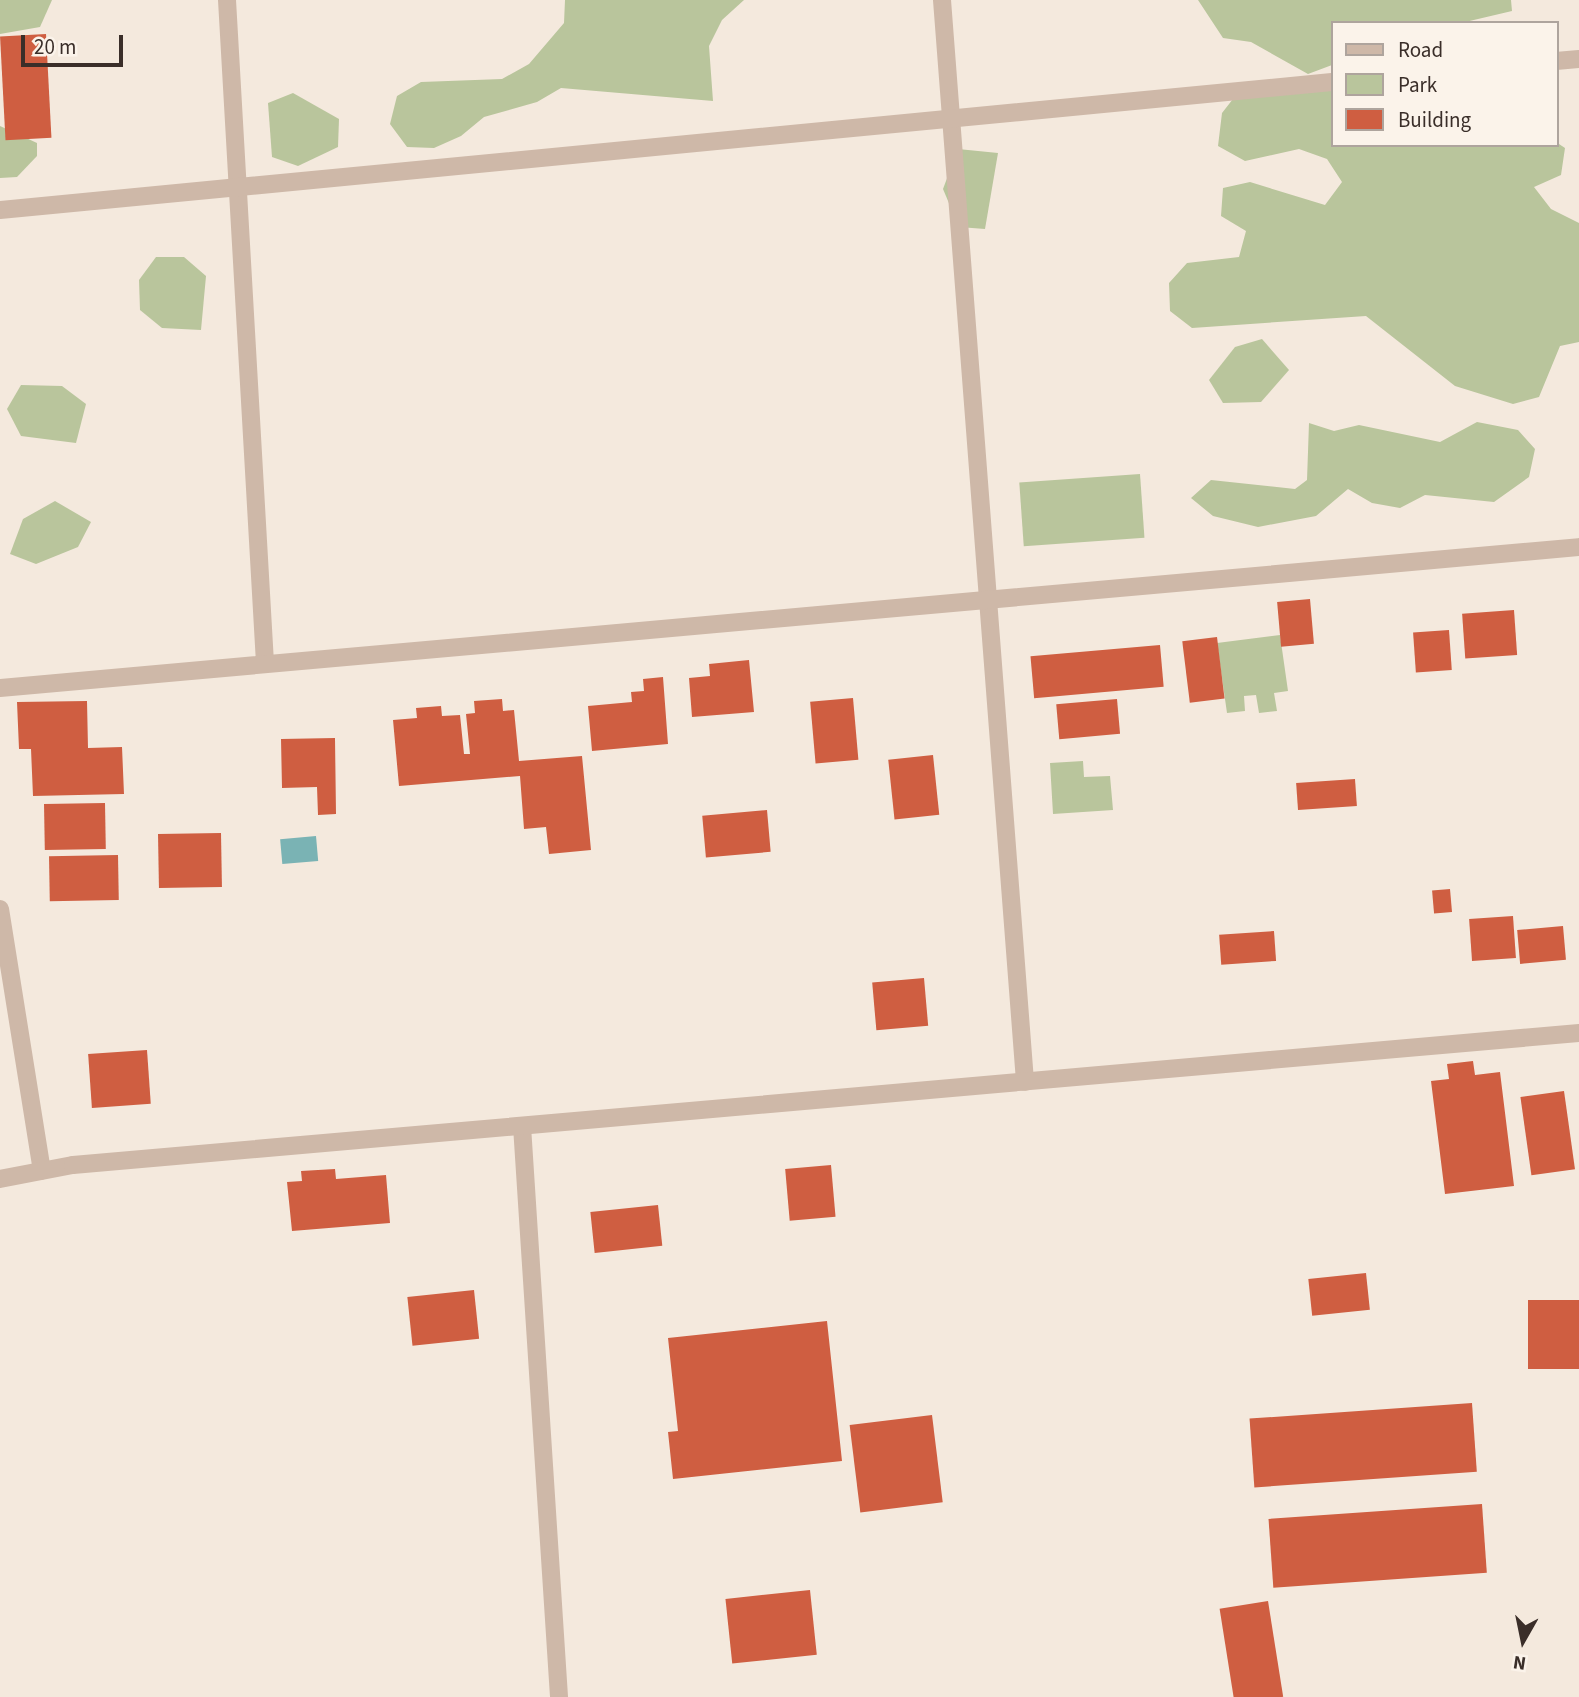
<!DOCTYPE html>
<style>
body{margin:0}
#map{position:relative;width:1579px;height:1697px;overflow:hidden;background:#f4e9dd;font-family:"Source Sans 3",sans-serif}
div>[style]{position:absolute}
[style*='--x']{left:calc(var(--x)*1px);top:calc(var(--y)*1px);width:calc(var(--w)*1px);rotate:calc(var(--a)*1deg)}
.green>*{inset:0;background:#b9c59c;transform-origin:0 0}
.water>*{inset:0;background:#7ab3b4;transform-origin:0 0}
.building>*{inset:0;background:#cf5e41;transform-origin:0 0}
.minor>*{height:18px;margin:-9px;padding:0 9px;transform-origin:9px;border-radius:9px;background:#ceb8a8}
span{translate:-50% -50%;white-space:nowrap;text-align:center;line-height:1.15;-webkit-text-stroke:5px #fbf3ea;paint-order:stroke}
.legend{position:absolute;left:1331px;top:21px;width:228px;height:126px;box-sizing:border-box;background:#fbf3ea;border:2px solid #aea49d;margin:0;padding:9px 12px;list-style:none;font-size:21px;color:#3a2e29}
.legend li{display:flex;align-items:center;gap:14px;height:35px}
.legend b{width:35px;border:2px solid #aea49d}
.north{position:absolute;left:1488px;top:1606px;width:70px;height:70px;-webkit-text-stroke:5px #fbf3ea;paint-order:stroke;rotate:189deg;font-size:19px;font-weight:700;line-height:28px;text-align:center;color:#3a2e29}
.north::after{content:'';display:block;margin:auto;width:24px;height:32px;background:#3a2e29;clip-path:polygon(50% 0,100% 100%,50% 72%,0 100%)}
.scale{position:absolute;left:21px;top:35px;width:102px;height:32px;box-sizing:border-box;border:4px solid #3a2e29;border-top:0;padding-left:9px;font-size:21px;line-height:24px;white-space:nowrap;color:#3a2e29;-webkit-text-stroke:5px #fbf3ea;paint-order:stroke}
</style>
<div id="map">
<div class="green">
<div style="clip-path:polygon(0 0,52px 0,40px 27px,0 34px)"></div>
<div style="clip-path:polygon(565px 0,744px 0,722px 20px,709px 46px,713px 101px,561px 88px,537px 102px,484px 117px,461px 136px,434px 148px,407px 147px,390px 124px,397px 96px,421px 82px,502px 79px,529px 64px,564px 23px)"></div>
<div style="clip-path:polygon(1198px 0,1511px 0,1512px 11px,1461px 23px,1332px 23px,1332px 65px,1308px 74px,1251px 42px,1223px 38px)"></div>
<div style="clip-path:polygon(1332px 80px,1332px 145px,1556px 145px,1556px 142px,1565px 148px,1561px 175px,1534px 187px,1551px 209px,1579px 223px,1579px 342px,1560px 346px,1539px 397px,1513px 404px,1455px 386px,1366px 316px,1192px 328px,1170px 311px,1169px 283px,1187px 263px,1239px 257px,1246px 231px,1221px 216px,1223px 188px,1250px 182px,1325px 205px,1342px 182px,1327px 159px,1299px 149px,1245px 161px,1218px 146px,1222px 113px,1240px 90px)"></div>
<div style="clip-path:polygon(293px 93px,339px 119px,338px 147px,298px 166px,272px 157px,268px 103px)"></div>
<div style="clip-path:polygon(0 126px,37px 143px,37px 156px,17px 177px,0 178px)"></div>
<div style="clip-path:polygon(958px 149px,998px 153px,985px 229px,959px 227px,943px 189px)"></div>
<div style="clip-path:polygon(156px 257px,184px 257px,206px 276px,201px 330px,162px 328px,140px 310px,139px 280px)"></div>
<div style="clip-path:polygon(1262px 339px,1289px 370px,1261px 402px,1223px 403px,1209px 380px,1235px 347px)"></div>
<div style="clip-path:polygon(21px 385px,62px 386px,86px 404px,76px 443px,21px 436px,7px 409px)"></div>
<div style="clip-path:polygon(1477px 422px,1518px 430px,1535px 449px,1529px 477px,1494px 502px,1425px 495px,1400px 508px,1372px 503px,1348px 489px,1316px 516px,1258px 527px,1213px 516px,1191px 498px,1211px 480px,1295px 489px,1307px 480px,1309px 423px,1334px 431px,1359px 425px,1440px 442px)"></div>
<div style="left:1140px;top:474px;width:64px;height:121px;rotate:86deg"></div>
<div style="clip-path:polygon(55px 501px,91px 522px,78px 547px,36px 564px,10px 554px,23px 519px)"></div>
<div style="clip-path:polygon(1280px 635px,1288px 691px,1274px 693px,1277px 711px,1259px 713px,1256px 695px,1244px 696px,1245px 711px,1227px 713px,1217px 643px)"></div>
<div style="clip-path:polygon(1083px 761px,1084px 777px,1110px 776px,1113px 810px,1053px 814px,1050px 763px)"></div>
</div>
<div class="water">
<div style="left:316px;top:836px;width:25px;height:36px;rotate:85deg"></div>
</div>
<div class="building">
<div style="left:46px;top:34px;width:104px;height:46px;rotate:87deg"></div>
<div style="left:1310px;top:599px;width:45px;height:33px;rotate:85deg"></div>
<div style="left:1514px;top:610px;width:45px;height:52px;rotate:86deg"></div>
<div style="left:1449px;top:630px;width:40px;height:36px;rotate:86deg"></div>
<div style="left:1217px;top:637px;width:62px;height:35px;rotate:83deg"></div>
<div style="left:1160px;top:645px;width:42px;height:130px;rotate:85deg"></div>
<div style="clip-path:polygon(749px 660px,754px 712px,692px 717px,689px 678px,710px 676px,709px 664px)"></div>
<div style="clip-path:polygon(663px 677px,668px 744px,592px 751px,588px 706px,632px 702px,631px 692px,644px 691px,643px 679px)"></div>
<div style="left:853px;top:698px;width:62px;height:43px;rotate:85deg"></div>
<div style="clip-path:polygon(502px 699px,503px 711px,514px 710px,519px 761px,582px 756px,591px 850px,549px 854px,546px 827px,524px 829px,520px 776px,399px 786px,393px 720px,417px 718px,416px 708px,441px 706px,442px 716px,460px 715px,464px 754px,470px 754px,466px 714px,475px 713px,474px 701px)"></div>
<div style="left:1117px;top:699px;width:35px;height:61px;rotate:85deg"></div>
<div style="clip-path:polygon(87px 701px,88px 748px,122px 747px,124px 794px,33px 796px,31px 749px,19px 749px,17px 702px)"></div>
<div style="clip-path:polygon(335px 738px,336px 814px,318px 815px,317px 787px,282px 788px,281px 739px)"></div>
<div style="left:933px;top:755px;width:60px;height:45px;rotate:84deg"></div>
<div style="left:1355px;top:779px;width:27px;height:59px;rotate:86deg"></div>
<div style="left:105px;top:803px;width:46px;height:61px;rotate:89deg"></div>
<div style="left:767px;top:810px;width:42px;height:65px;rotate:85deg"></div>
<div style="left:221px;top:833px;width:54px;height:63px;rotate:89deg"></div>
<div style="left:118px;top:855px;width:45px;height:69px;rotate:89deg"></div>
<div style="left:1450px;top:889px;width:23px;height:18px;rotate:85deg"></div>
<div style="left:1513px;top:916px;width:42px;height:44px;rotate:86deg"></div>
<div style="left:1563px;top:926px;width:34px;height:46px;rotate:85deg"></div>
<div style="left:1274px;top:931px;width:30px;height:55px;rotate:86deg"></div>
<div style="left:924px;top:978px;width:48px;height:52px;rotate:85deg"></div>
<div style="left:147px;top:1050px;width:54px;height:59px;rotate:86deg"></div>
<div style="clip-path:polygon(1473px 1061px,1475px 1075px,1500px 1072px,1514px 1186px,1445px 1194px,1431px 1081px,1449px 1079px,1447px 1064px)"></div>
<div style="left:1564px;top:1091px;width:79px;height:44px;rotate:82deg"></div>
<div style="left:831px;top:1165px;width:52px;height:46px;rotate:85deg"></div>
<div style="clip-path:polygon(335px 1169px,336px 1179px,386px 1175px,390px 1223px,292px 1231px,287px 1182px,302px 1181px,301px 1171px)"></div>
<div style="left:658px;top:1205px;width:41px;height:68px;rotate:84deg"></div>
<div style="left:1366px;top:1273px;width:37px;height:58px;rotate:84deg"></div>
<div style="left:474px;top:1290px;width:49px;height:67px;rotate:84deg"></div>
<div style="left:1579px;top:1300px;width:69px;height:51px;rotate:90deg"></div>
<div style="clip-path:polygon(827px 1321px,842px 1461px,673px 1479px,668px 1432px,678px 1431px,668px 1338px)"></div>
<div style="left:1472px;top:1403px;width:69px;height:223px;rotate:86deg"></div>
<div style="left:932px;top:1415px;width:88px;height:83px;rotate:83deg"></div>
<div style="left:1482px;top:1504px;width:69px;height:214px;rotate:86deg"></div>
<div style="left:810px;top:1590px;width:65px;height:85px;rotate:84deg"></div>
<div style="left:1268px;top:1601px;width:97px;height:49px;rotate:81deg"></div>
</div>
<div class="minor">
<div style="--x:227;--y:0;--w:665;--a:86.72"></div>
<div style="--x:942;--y:0;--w:1085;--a:85.61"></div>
<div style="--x:1556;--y:61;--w:23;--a:-5"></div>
<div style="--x:0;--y:210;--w:1338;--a:-5.49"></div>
<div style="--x:0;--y:688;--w:1585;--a:-5.1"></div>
<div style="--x:0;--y:909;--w:265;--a:80.9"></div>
<div style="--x:522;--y:1126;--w:572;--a:86.29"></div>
<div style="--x:0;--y:1179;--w:74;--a:-10.9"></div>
<div style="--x:73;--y:1165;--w:1512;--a:-5.01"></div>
</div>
<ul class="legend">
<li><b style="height:9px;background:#ceb8a8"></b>Road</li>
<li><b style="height:19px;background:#b9c59c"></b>Park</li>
<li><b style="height:19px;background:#cf5e41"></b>Building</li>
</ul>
<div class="north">N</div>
<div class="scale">20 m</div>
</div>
